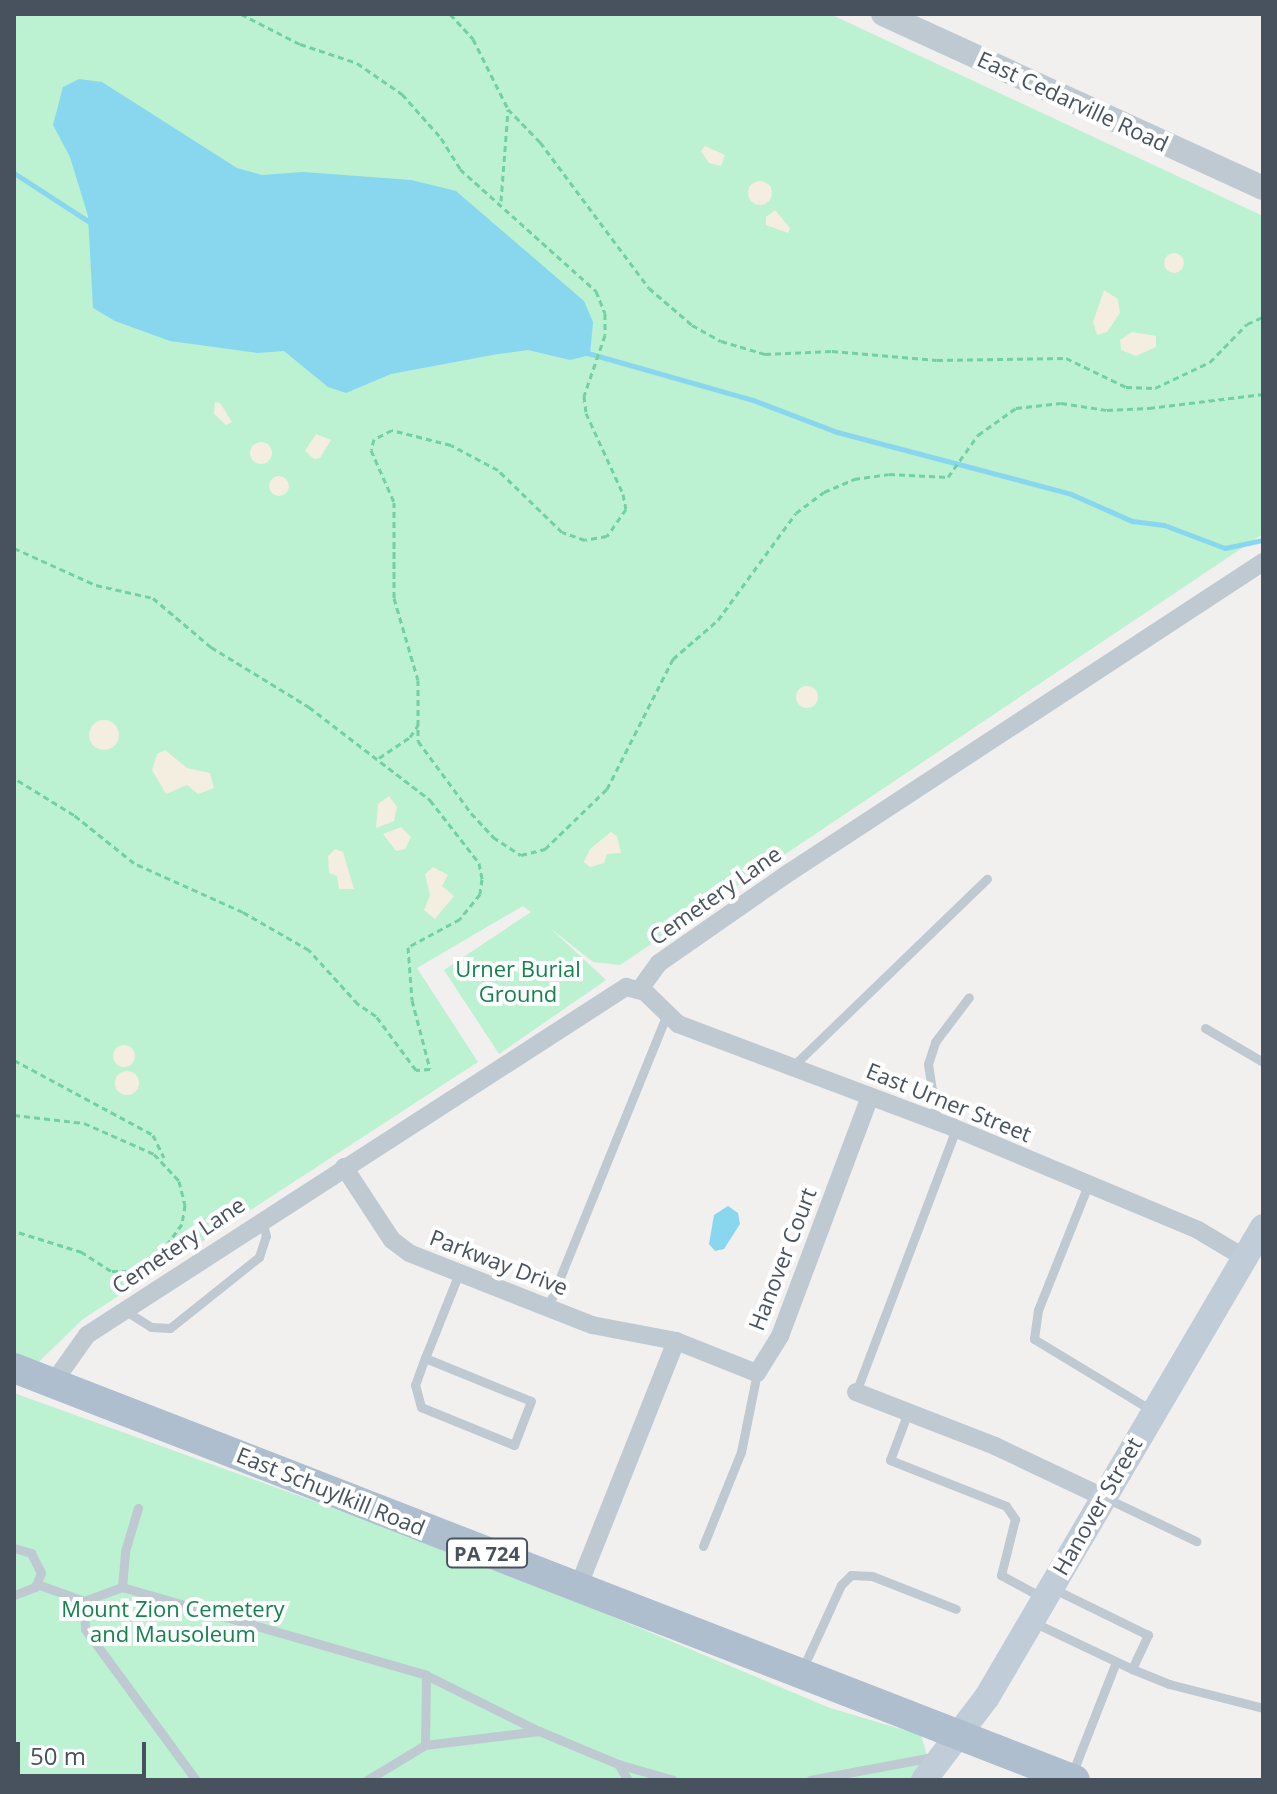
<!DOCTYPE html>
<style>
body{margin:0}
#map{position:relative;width:1277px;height:1794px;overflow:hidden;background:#f2efef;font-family:"Open Sans",sans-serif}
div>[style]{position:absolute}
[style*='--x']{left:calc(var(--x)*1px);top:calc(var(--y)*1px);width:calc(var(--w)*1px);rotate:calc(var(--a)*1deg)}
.green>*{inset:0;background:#bcf1d2}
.sand>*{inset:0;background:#f4eee0}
.round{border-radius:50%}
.water>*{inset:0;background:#88d7ef}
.stream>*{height:5px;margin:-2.5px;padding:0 2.5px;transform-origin:2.5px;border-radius:2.5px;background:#88d7ef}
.path>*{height:3px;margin-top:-1.5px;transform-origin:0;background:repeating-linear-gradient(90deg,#73d0a5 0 6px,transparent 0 10px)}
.service>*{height:9px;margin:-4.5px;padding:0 4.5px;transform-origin:4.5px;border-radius:4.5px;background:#bfc9d2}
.minor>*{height:18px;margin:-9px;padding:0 9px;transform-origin:9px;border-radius:9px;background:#bfc9d2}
.tertiary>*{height:24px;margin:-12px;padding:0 12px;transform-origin:12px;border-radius:12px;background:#bfc9d2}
.secondary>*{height:26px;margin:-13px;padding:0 13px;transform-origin:13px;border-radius:13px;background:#c1ccd9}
.primary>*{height:30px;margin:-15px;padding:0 15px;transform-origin:15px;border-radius:15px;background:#aebecf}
span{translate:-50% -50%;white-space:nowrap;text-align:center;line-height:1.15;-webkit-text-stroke:8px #fff;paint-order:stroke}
.shield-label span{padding:2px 6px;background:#fff;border:2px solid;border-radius:6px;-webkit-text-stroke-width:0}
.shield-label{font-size:20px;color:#47525e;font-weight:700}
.street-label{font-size:22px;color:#47525e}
.park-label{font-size:22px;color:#14834e}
.frame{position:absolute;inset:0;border:16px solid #47525e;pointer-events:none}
.scale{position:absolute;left:16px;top:1742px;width:130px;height:36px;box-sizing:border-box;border:4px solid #47525e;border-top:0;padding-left:10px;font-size:24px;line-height:28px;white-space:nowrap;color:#47525e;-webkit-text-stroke:6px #fff;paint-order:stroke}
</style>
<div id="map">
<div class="green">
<div style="clip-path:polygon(14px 14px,830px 14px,1263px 216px,1263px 534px,620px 965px,593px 962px,550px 928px,606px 980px,499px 1054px,444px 970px,531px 912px,523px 906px,417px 968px,478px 1062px,83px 1319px,14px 1386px)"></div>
<div style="clip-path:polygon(14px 1393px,485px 1563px,830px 1708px,921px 1735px,928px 1759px,910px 1780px,14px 1780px)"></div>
</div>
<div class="sand">
<div style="clip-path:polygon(705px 146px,725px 155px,721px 166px,709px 163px,701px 151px)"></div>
<div class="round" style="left:748px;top:181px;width:24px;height:24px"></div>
<div style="clip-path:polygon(775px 210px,790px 228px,788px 233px,766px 225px,766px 217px)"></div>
<div class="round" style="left:1164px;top:253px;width:20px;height:20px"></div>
<div style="clip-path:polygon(1104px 290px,1118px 299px,1120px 313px,1107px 332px,1097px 335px,1093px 322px)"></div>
<div style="clip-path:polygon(1132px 332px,1156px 336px,1156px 347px,1136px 356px,1121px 350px,1120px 340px)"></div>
<div style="clip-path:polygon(215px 402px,220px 403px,232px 422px,226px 425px,214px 414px)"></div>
<div style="clip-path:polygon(316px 434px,331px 440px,320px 458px,314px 459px,305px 451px)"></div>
<div class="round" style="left:250px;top:442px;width:22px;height:22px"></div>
<div class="round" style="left:269px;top:476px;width:20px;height:20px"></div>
<div class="round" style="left:796px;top:686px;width:22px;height:22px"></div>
<div class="round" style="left:89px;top:720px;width:30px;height:30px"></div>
<div style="clip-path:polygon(165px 750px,187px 768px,210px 773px,214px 788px,198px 794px,187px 785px,166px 794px,152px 770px,157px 754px)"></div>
<div style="clip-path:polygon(389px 796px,397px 807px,394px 821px,376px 828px,378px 804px)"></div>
<div style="clip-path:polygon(401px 827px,411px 837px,405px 849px,396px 851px,383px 834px)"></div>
<div style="clip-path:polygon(611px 832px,617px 836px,621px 853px,607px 854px,604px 863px,590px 867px,584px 862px,590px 849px)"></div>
<div style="clip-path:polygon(335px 849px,343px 852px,354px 889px,339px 889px,337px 876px,329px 873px,328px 856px)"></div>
<div style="clip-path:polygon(433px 867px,448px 875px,442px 886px,454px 896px,435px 919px,424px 910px,430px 895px,425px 874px)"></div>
<div class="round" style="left:113px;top:1045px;width:22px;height:22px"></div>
<div class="round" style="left:115px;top:1071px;width:24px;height:24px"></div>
</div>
<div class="water">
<div style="clip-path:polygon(79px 79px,102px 82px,237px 168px,262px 175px,303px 172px,411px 180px,456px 191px,584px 301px,593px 322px,590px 355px,570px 360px,528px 350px,498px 354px,391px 374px,346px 393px,328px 387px,284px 351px,257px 353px,170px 341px,115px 321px,93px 308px,88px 216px,70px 157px,53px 125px,63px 87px)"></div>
<div style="clip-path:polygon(728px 1206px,738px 1213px,740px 1224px,724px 1249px,715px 1251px,709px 1244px,714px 1215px)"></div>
</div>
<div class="stream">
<div style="--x:14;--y:173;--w:92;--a:33"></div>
<div style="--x:584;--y:352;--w:176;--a:15.9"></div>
<div style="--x:753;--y:400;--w:90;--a:20.9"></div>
<div style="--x:837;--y:432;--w:242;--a:14.8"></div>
<div style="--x:1071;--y:494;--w:67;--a:23.9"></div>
<div style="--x:1132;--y:521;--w:32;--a:7"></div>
<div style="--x:1164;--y:525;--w:65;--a:20.7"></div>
<div style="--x:1225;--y:548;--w:39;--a:-12"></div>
</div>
<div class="path">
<div style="--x:241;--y:14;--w:66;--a:27"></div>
<div style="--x:300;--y:44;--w:60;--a:18.4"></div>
<div style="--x:357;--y:63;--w:55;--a:34.6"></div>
<div style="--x:402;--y:94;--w:59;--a:48.4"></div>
<div style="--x:441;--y:138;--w:36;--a:58"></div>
<div style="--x:460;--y:169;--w:183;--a:41.9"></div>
<div style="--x:596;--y:291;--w:24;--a:68"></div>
<div style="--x:605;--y:313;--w:22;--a:90"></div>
<div style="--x:605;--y:335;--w:65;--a:109"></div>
<div style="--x:584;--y:396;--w:17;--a:83"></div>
<div style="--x:586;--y:413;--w:89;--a:65.4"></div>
<div style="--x:623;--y:494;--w:15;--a:79"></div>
<div style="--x:626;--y:509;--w:33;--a:125"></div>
<div style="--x:607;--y:536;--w:22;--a:170"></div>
<div style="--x:585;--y:540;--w:24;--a:-161"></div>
<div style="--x:562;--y:532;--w:89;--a:-135.9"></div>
<div style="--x:498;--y:470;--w:53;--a:-152"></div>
<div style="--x:451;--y:445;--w:61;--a:-165.7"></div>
<div style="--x:392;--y:430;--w:20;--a:153"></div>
<div style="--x:374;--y:439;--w:11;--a:105"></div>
<div style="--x:371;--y:450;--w:57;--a:66.1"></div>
<div style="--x:394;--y:502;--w:96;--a:90"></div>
<div style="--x:394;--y:598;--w:85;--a:73.7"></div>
<div style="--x:418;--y:680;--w:61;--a:90"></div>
<div style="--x:418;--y:741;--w:89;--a:53.6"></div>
<div style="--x:471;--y:813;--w:33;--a:47"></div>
<div style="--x:493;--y:837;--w:33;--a:33"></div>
<div style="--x:521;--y:855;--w:25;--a:-14"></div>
<div style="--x:545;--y:849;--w:86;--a:-44.1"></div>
<div style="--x:607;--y:789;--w:146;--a:-63.1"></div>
<div style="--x:673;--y:659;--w:60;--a:-40.9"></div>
<div style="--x:718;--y:620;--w:132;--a:-53.9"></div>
<div style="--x:796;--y:513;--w:35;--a:-37"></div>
<div style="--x:824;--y:492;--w:33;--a:-23"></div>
<div style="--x:854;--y:479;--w:35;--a:-8"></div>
<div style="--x:889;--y:474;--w:59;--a:2.9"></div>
<div style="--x:948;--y:477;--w:52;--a:-54.5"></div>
<div style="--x:978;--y:435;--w:47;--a:-35.4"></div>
<div style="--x:1016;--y:408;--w:45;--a:-6.3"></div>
<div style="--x:1061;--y:403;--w:47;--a:8.7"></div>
<div style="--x:1107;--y:410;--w:42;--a:-2.7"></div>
<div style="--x:1149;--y:408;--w:115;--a:-7"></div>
<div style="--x:450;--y:14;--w:34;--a:47"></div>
<div style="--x:473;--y:39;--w:78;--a:63.4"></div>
<div style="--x:508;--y:109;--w:46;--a:45.9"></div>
<div style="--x:540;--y:142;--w:182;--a:53.3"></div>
<div style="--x:649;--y:288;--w:57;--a:40.7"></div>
<div style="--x:692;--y:325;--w:33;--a:29"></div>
<div style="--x:721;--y:341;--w:46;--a:16.5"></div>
<div style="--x:765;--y:354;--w:67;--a:-2.6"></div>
<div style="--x:832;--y:351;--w:105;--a:4.9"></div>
<div style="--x:937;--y:360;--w:129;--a:-0.9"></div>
<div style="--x:1066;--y:358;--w:67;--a:25.8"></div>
<div style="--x:1126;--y:387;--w:29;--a:2"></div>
<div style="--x:1155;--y:388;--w:61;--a:-25.3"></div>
<div style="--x:1210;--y:362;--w:53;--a:-45.8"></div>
<div style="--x:1247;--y:324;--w:17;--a:-24"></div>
<div style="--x:501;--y:201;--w:92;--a:-85.6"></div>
<div style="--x:14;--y:548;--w:90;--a:24.3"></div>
<div style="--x:96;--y:585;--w:58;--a:12.8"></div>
<div style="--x:153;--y:598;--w:76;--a:40.2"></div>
<div style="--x:211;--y:647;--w:115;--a:31.5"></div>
<div style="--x:309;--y:707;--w:153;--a:37.5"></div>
<div style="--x:430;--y:800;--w:80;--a:52.1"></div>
<div style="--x:479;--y:863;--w:16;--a:79"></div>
<div style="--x:482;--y:879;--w:15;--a:98"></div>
<div style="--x:480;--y:894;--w:32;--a:129"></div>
<div style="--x:460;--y:919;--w:59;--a:151.7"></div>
<div style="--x:408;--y:947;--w:53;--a:85.7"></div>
<div style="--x:412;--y:1000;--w:71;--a:75.4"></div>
<div style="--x:430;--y:1069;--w:14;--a:176"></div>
<div style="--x:416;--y:1070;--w:67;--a:-126.5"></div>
<div style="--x:376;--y:1016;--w:22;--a:-146"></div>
<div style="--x:358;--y:1004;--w:73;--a:-132.2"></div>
<div style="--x:309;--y:950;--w:76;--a:-150.1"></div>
<div style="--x:243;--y:912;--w:120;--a:-155.8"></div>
<div style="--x:134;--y:863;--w:77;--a:-141.3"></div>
<div style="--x:74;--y:815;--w:70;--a:-148.3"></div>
<div style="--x:379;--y:758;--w:37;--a:-34"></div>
<div style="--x:410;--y:737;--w:14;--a:-56"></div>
<div style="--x:14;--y:1060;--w:158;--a:28.3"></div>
<div style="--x:153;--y:1135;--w:25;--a:64"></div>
<div style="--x:14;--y:1115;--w:70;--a:6.5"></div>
<div style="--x:84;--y:1123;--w:77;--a:23.9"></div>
<div style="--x:154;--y:1154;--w:37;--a:47"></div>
<div style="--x:179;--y:1181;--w:25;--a:76"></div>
<div style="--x:185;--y:1205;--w:19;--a:99"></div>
<div style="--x:182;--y:1224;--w:34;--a:126"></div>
<div style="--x:162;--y:1252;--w:39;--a:151"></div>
<div style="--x:128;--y:1271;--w:17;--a:180"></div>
<div style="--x:111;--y:1271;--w:35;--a:-147"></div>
<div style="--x:82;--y:1252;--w:71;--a:-162.8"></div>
</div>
<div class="service">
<div style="--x:1205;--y:1028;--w:67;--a:30.4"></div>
<div style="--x:792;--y:1067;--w:271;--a:-44"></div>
<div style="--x:937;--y:1122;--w:59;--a:-98.8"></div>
<div style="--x:928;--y:1064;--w:23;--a:-72"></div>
<div style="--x:935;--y:1042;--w:56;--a:-52.9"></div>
<div style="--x:1088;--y:1185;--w:135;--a:111.8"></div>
<div style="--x:1038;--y:1310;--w:29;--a:98"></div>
<div style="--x:1034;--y:1339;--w:139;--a:31.2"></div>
<div style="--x:548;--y:1307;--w:314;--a:-67.9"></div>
<div style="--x:124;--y:1310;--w:32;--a:32"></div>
<div style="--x:151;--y:1327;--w:19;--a:3"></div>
<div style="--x:170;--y:1328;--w:114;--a:-38.6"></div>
<div style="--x:259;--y:1257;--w:22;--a:-72"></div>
<div style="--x:266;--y:1236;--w:16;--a:-104"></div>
<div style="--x:425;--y:1358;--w:114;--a:22.1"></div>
<div style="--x:531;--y:1401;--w:47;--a:111.1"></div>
<div style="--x:514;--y:1445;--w:100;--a:-157.8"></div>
<div style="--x:421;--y:1407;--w:23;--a:-105"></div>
<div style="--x:415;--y:1385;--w:29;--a:-70"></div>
<div style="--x:425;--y:1358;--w:92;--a:-68.2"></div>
<div style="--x:856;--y:1392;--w:281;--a:-69.2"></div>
<div style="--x:908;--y:1412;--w:51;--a:110.6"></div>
<div style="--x:890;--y:1460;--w:125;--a:21.6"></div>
<div style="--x:1006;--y:1506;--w:16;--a:55"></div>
<div style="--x:1015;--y:1519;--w:58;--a:104"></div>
<div style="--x:1001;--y:1575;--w:48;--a:28.7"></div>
<div style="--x:1108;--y:1499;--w:98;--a:25.5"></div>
<div style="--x:703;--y:1546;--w:101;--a:-68"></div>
<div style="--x:741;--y:1452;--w:81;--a:-78.6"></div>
<div style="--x:14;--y:1548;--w:18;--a:16"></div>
<div style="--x:31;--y:1553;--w:22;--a:63"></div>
<div style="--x:41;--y:1573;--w:15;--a:113"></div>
<div style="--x:35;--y:1587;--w:22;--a:159"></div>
<div style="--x:37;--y:1584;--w:50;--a:19.9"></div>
<div style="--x:84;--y:1601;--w:40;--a:-20.2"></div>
<div style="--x:122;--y:1587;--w:316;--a:16.1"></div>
<div style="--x:426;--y:1675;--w:126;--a:26.4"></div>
<div style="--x:539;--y:1731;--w:86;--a:22.7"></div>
<div style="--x:618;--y:1764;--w:57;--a:16.2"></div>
<div style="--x:122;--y:1587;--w:36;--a:-85"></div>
<div style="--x:125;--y:1551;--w:45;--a:-73.2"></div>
<div style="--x:84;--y:1601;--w:28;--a:88"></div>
<div style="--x:85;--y:1629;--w:187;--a:53.7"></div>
<div style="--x:1033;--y:1622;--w:110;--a:25.4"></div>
<div style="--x:1132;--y:1669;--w:38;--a:-65"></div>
<div style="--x:1148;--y:1635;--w:107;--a:-153.9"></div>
<div style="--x:1132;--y:1669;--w:40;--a:22"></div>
<div style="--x:1169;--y:1684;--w:97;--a:14.3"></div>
<div style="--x:802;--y:1670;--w:94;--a:-65.4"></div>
<div style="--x:841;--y:1585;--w:14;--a:-45"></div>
<div style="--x:851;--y:1575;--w:21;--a:3"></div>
<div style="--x:872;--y:1576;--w:90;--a:21.4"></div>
<div style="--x:426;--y:1675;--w:70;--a:90.8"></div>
<div style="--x:425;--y:1745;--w:115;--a:-7"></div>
<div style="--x:618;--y:1764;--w:19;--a:58"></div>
<div style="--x:1072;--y:1774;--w:120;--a:-68.6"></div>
<div style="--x:367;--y:1780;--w:68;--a:-31.1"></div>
<div style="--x:810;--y:1780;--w:125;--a:-10.6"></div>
</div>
<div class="minor">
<div style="--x:640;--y:989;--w:32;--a:-54"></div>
<div style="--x:659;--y:963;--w:160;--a:-34.8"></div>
<div style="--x:790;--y:872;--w:566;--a:-33.24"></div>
<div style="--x:344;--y:1167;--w:87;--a:56.7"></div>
<div style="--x:392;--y:1240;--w:21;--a:37"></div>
<div style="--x:409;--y:1253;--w:197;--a:21.5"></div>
<div style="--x:592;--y:1325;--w:86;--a:10.8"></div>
<div style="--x:53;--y:1383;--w:59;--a:-54.7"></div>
<div style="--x:87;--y:1335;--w:642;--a:-32.85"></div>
<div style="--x:626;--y:987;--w:20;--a:15"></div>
<div style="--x:645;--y:992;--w:46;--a:44.1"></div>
<div style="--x:678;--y:1024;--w:293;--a:20.6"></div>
<div style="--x:952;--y:1127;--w:267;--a:22.7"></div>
<div style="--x:1198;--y:1230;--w:55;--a:30.8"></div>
<div style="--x:856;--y:1392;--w:149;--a:21.2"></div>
<div style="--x:995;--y:1446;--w:117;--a:25.3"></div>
<div style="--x:577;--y:1590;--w:268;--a:-68.3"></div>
<div style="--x:676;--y:1341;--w:87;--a:21.6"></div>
<div style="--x:757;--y:1373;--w:44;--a:-58.1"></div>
<div style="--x:780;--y:1336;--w:256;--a:-69.4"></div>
</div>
<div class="tertiary">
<div style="--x:883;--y:14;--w:418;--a:24.6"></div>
</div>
<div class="secondary">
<div style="--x:924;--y:1780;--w:104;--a:-52.8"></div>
<div style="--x:987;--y:1697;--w:545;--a:-59.58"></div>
</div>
<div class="primary">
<div style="--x:14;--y:1368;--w:1138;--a:21.22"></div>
</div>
<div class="shield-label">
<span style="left:487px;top:1553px">PA 724</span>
</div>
<div class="street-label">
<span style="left:1073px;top:101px;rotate:25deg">East Cedarville Road</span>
<span style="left:715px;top:895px;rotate:-35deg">Cemetery Lane</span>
<span style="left:949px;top:1102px;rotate:22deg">East Urner Street</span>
<span style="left:178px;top:1245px;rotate:-34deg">Cemetery Lane</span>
<span style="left:782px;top:1259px;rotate:-69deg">Hanover Court</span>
<span style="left:499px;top:1262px;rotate:21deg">Parkway Drive</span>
<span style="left:331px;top:1491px;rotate:22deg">East Schuylkill Road</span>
<span style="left:1097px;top:1506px;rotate:-60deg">Hanover Street</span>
</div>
<div class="park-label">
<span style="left:518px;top:981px">Urner Burial<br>Ground</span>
<span style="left:173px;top:1621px">Mount Zion Cemetery<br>and Mausoleum</span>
</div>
<div class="frame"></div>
<div class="scale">50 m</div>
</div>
